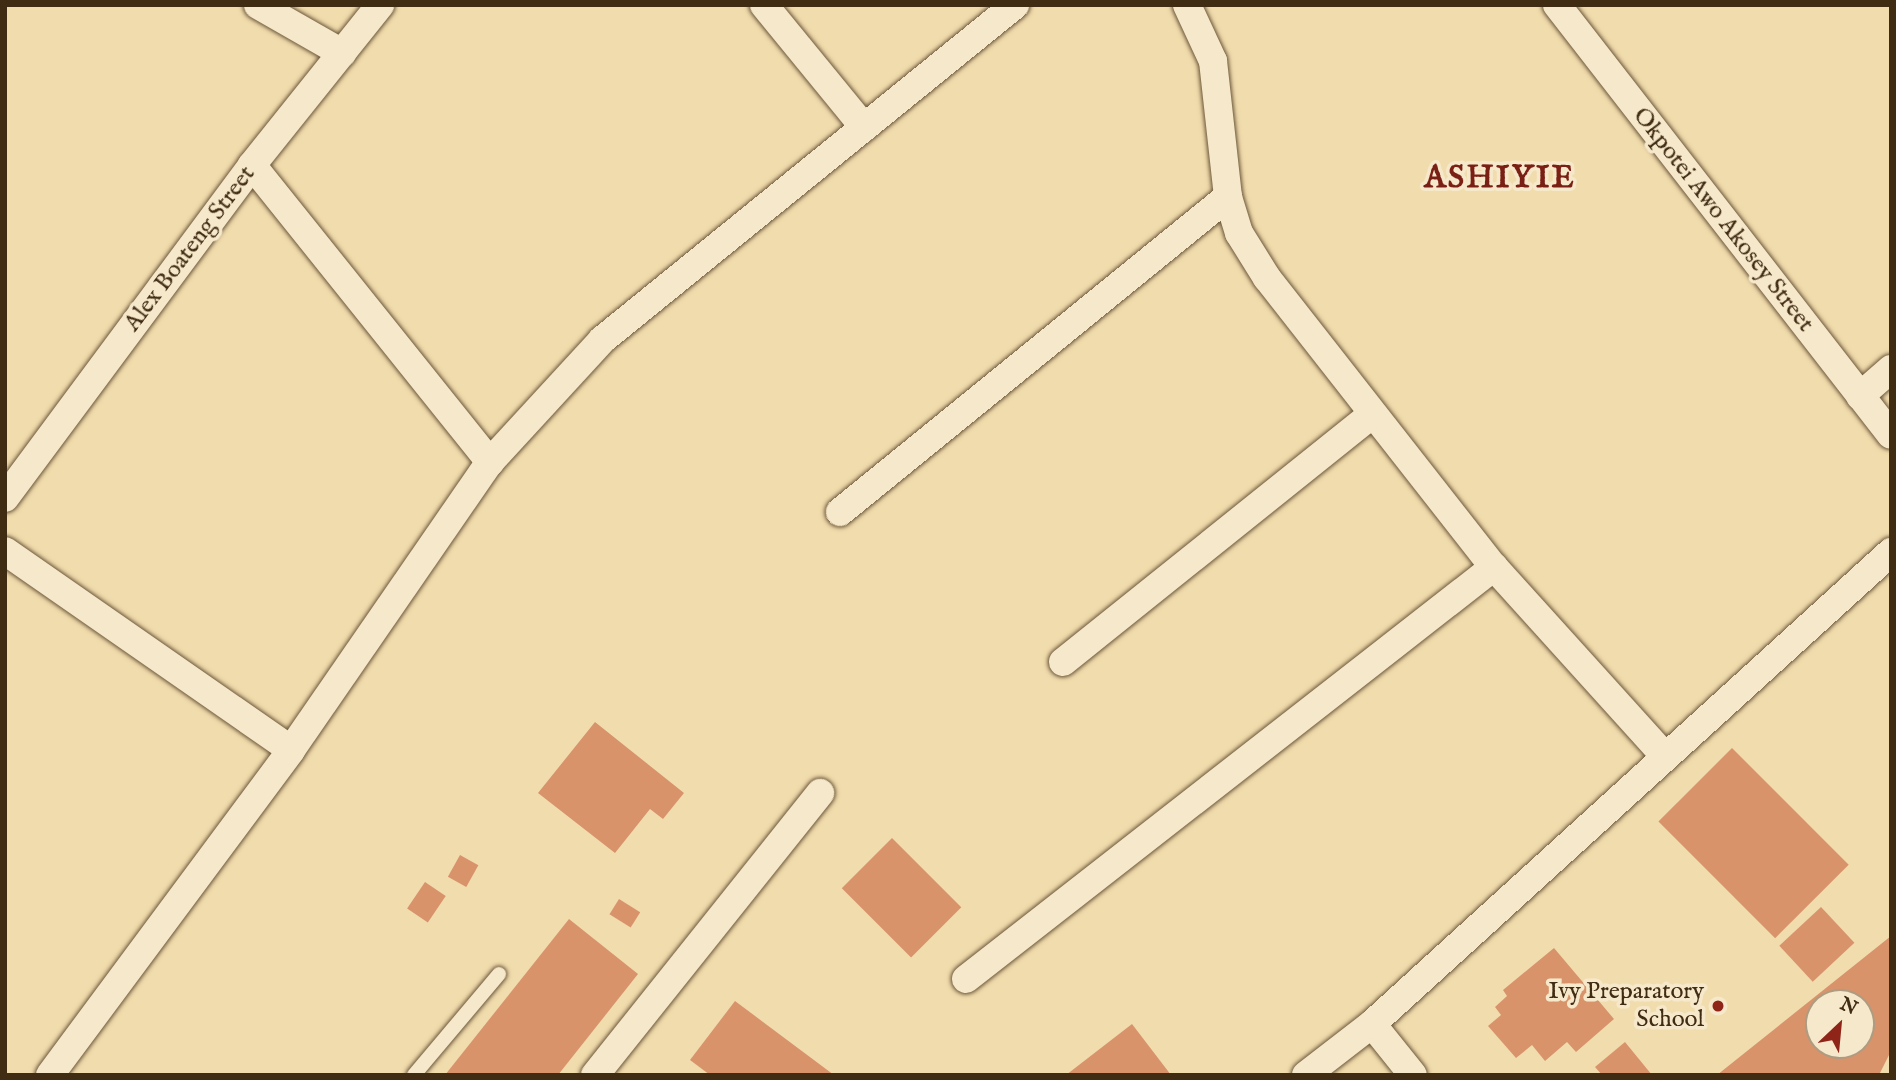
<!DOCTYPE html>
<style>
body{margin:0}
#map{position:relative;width:1896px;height:1080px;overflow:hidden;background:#f1dcad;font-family:"IM FELL English",serif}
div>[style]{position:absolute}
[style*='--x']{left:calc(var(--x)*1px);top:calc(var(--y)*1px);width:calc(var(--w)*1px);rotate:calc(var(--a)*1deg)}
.building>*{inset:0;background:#d8936b;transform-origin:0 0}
.roads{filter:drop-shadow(0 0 2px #6c573a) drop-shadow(0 0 2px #6c573a)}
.lane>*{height:14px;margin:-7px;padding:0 7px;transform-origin:7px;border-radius:7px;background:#f6e8ca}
.street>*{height:28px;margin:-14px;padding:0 14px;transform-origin:14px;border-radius:14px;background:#f6e8ca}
.dots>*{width:19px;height:19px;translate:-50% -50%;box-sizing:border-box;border:4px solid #f6e8ca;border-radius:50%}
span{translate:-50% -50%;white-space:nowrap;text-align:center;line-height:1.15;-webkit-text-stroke:7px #f6e8ca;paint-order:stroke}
.street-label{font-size:24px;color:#402b13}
.poi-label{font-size:24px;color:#402b13}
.right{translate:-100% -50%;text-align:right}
.district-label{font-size:32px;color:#7a1f14;font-weight:700;letter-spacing:2px}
.frame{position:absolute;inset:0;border:7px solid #402b13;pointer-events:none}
.north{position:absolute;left:1805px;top:989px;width:70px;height:70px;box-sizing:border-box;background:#f6e8ca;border:2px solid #ad9c81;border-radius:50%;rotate:26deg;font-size:19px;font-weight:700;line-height:28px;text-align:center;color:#402b13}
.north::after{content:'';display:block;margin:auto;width:24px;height:32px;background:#8f2418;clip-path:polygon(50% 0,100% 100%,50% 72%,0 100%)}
</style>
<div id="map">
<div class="building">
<div style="clip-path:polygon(595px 722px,684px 793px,663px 819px,650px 809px,615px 853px,538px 793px)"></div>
<div style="left:1732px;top:748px;width:165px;height:104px;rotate:45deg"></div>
<div style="left:892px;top:838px;width:98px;height:71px;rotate:45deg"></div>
<div style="left:460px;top:855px;width:21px;height:25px;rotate:29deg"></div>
<div style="left:425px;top:882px;width:25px;height:32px;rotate:34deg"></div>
<div style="left:619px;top:899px;width:25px;height:18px;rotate:32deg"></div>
<div style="left:1821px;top:907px;width:49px;height:57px;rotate:47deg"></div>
<div style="clip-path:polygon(569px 919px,638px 974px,558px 1075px,445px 1075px)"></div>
<div style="clip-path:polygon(evenodd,1891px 936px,1891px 1051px,1879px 1075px,1717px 1075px,1891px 936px,1819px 1003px,1861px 1003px,1861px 1045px,1819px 1045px,1819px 1003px)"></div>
<div style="clip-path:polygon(1554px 948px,1614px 1019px,1576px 1052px,1567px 1042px,1545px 1061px,1532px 1045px,1516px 1058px,1488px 1026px,1501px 1015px,1495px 1007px,1507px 996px,1503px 990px)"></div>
<div style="clip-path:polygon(735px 1001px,834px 1075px,710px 1075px,690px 1060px)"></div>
<div style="clip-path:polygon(1132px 1024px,1171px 1075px,1066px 1075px)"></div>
<div style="clip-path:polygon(1625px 1042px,1652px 1075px,1602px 1075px,1595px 1067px)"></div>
</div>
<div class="roads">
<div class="lane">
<div style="--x:414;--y:1075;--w:132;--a:-49.9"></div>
</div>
<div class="street">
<div style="--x:258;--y:5;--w:97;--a:29.7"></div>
<div style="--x:764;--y:5;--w:158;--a:50.7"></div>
<div style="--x:1187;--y:5;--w:62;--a:65.1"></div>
<div style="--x:1213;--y:61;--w:137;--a:83.7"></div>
<div style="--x:1228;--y:197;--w:38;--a:73"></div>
<div style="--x:1239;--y:233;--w:53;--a:58.1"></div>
<div style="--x:1267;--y:278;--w:367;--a:51.9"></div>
<div style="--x:1494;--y:567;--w:253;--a:47.9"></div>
<div style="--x:1557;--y:5;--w:544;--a:52.16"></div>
<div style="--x:252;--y:165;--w:381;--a:51.3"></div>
<div style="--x:1860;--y:396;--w:41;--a:-41.1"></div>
<div style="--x:5;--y:498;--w:415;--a:-53.4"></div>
<div style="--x:252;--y:165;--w:205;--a:-51.3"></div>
<div style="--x:840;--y:512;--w:500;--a:-39.1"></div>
<div style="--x:5;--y:551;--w:348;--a:34.8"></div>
<div style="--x:1063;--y:662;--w:395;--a:-38.7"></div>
<div style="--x:966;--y:979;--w:670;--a:-37.97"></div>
<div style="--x:1372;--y:1024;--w:65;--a:51.2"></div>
<div style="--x:50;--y:1075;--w:405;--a:-53.4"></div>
<div style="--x:291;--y:750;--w:350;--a:-55.4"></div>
<div style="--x:490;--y:462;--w:166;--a:-47.4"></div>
<div style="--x:602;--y:340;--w:532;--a:-39.05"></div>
<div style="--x:595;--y:1075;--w:361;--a:-51.4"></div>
<div style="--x:1306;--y:1075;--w:83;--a:-37.7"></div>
<div style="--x:1372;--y:1024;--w:702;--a:-42.28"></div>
</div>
</div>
<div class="dots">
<div style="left:1718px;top:1006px;background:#8f2418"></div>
</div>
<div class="street-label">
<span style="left:1723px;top:220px;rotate:52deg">Okpotei Awo Akosey Street</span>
<span style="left:190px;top:249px;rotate:-53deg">Alex Boateng Street</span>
</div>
<div class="poi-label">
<span class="right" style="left:1704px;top:1006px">Ivy Preparatory<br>School</span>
</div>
<div class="district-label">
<span style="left:1500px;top:179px">ASHIYIE</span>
</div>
<div class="frame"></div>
<div class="north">N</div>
</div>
